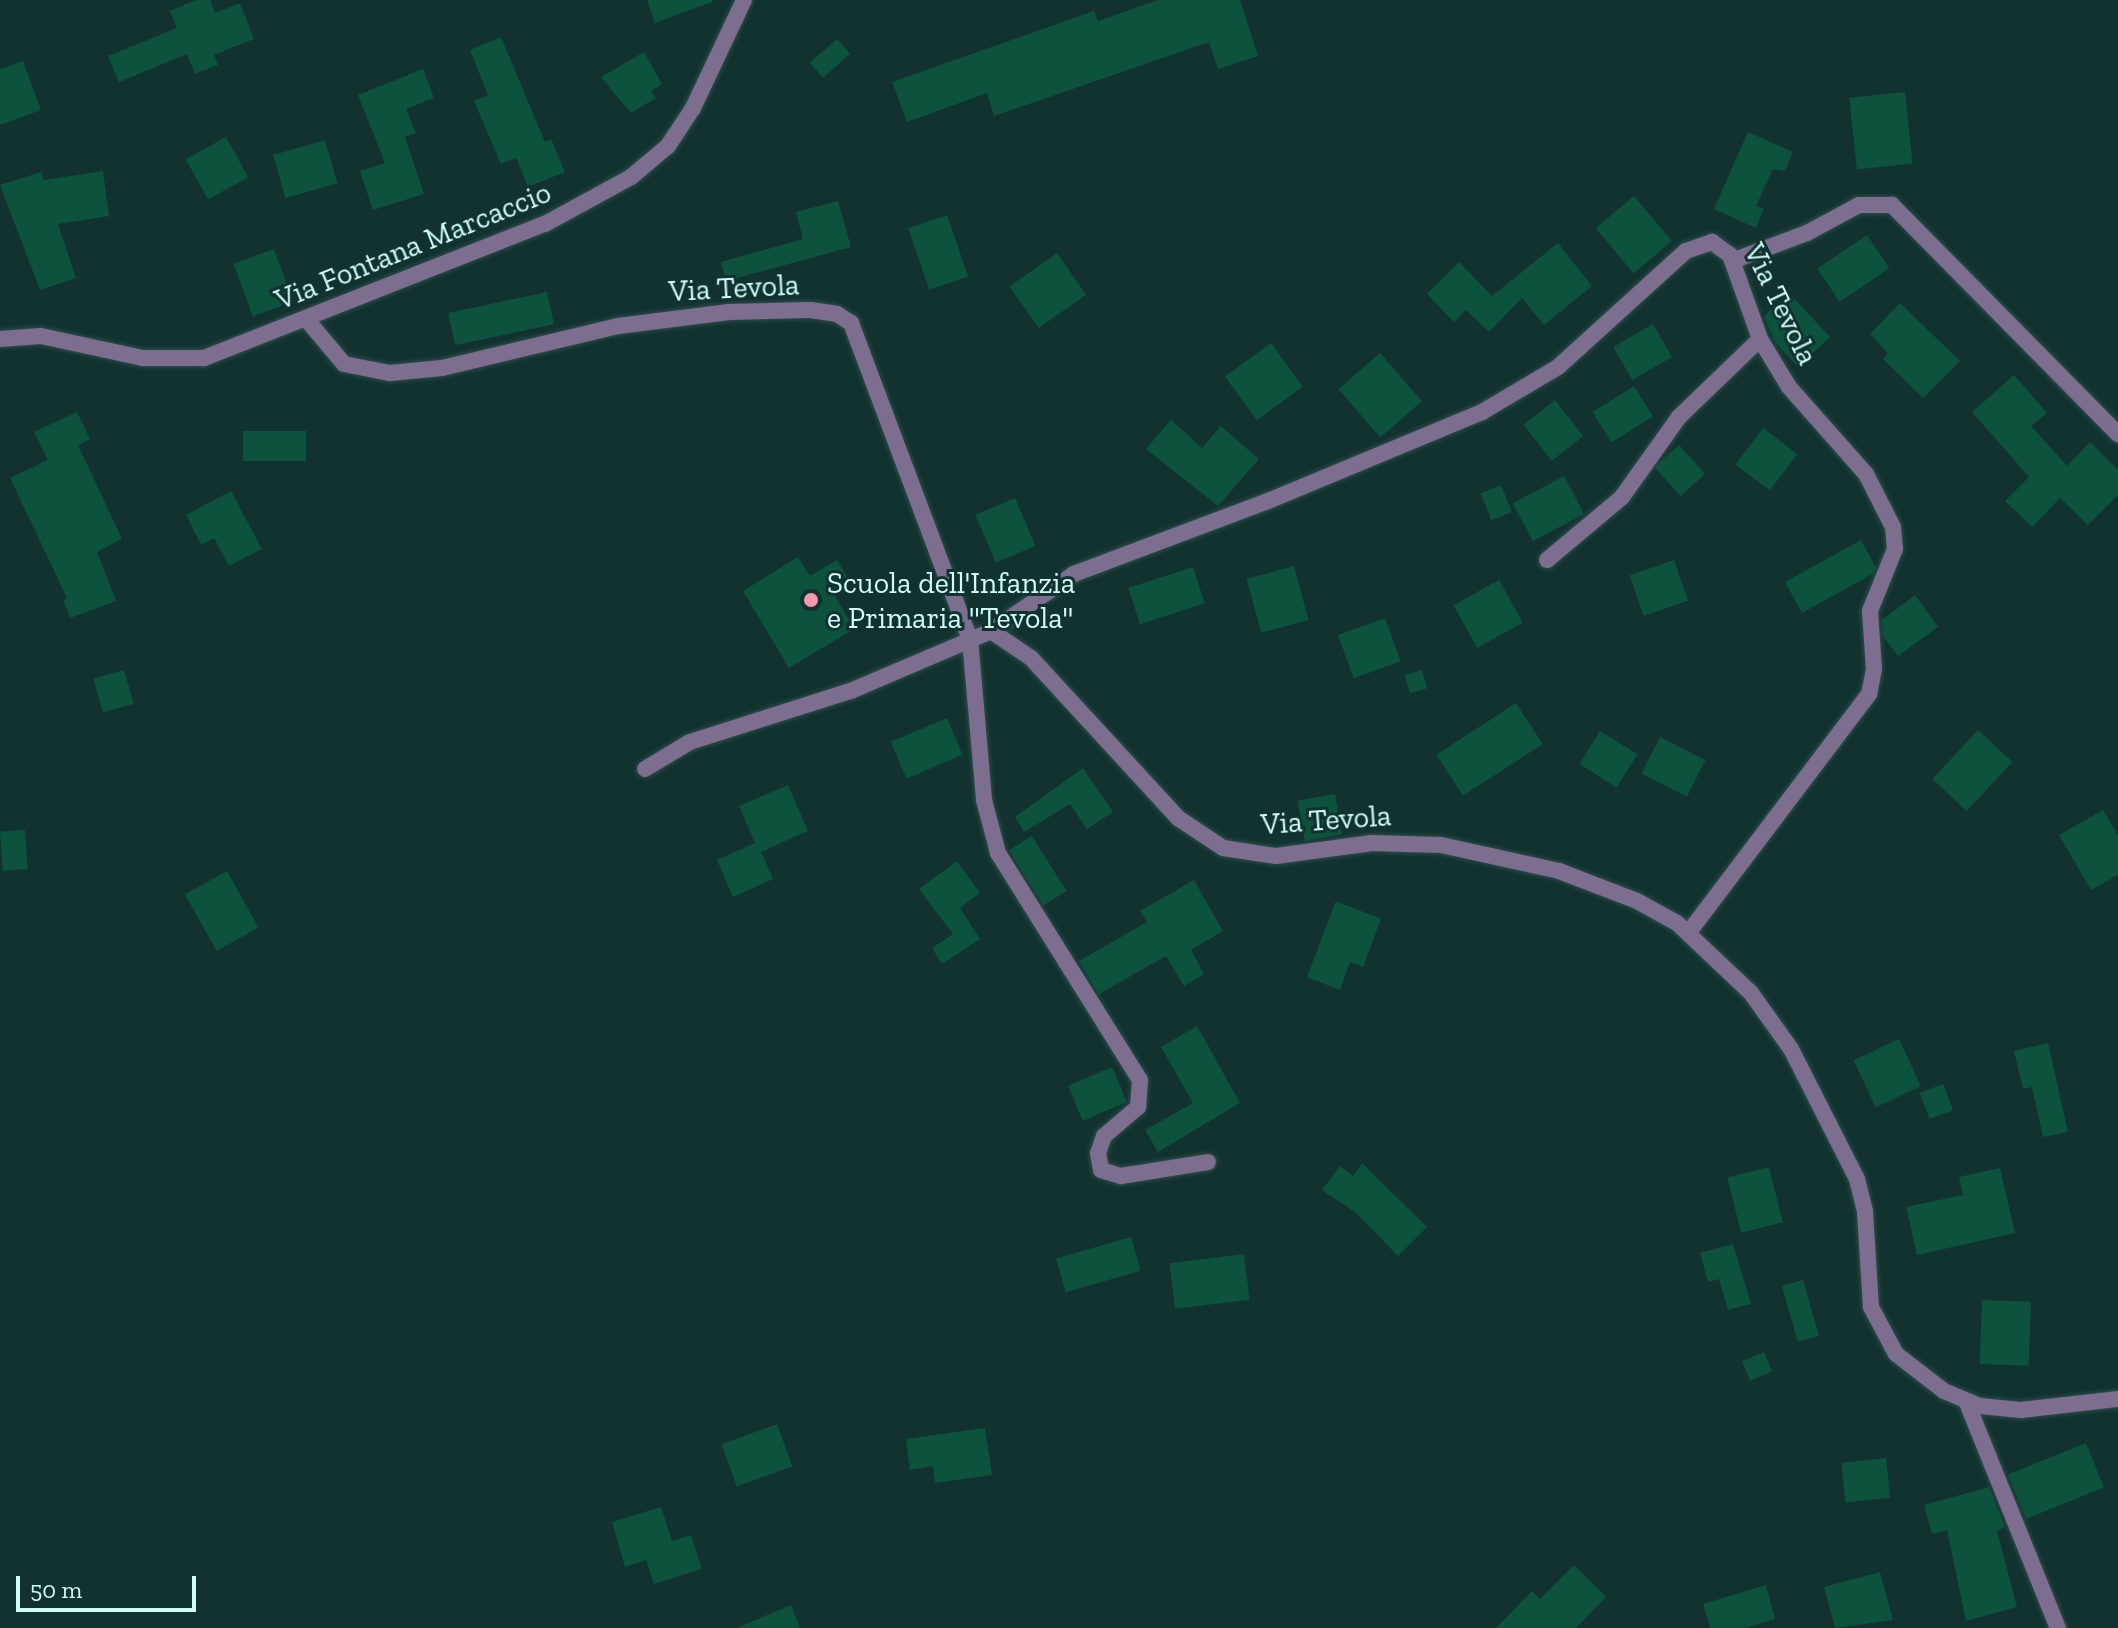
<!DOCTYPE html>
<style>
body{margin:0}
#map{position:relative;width:2118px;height:1628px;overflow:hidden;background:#12322f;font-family:"Zilla Slab",serif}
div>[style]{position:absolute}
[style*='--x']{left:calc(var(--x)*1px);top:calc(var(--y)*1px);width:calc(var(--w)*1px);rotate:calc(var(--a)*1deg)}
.building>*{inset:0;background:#0d523c;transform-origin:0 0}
.roads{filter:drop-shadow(0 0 2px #2c4e4b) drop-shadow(0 0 2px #2c4e4b)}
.minor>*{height:16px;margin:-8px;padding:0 8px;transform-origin:8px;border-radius:8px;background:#7d6e8f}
.dots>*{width:22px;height:22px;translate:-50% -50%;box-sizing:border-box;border:4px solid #12322f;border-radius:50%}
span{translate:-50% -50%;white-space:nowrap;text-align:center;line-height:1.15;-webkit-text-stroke:6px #12322f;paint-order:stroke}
.street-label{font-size:30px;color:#cffcf6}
.poi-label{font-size:30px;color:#cffcf6}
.left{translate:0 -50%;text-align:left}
.scale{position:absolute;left:16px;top:1576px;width:180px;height:36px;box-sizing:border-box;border:4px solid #cffcf6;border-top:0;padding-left:10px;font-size:24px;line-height:28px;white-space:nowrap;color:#cffcf6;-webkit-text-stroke:6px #12322f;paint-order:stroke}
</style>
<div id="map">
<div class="building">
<div style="clip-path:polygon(196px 0,210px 0,215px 13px,240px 3px,254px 39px,214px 55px,218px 65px,195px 74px,187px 54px,119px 82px,108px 56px,177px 28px,170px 11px)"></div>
<div style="clip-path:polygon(647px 0,712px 0,712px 2px,655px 23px)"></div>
<div style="clip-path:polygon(1158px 0,1240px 0,1258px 56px,1218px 69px,1209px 42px,994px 116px,987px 93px,907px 122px,892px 82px,1094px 11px,1098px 21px)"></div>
<div style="clip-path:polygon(501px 37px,545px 142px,551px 139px,565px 172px,528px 187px,516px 158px,501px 164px,474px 101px,488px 95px,470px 50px)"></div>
<div style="left:837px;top:39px;width:20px;height:36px;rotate:49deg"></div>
<div style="clip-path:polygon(644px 52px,662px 84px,651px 91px,656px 98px,631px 113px,601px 77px)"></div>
<div style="clip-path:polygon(23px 61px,41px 110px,0 125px,0 69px)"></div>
<div style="clip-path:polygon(423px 69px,434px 98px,406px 109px,416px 133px,405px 137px,424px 194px,373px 210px,360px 171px,385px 163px,358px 95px)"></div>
<div style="left:1905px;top:92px;width:72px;height:56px;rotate:84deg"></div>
<div style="clip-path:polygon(1748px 132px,1793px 152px,1785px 171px,1773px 169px,1756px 206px,1764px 209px,1756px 228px,1714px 209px)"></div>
<div style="left:226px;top:137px;width:46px;height:46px;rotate:61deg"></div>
<div style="left:325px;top:140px;width:45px;height:54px;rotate:74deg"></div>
<div style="clip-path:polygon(103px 171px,109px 216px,58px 224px,76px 278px,40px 290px,0 185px,41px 172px,44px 180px)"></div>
<div style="left:1634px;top:196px;width:59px;height:50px;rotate:50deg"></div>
<div style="clip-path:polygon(838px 201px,851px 247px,726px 281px,721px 262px,803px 239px,796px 212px)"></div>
<div style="left:947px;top:215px;width:65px;height:41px;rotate:71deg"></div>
<div style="left:1867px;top:235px;width:40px;height:60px;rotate:56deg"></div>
<div style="clip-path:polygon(1558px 243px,1592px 286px,1544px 325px,1522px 298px,1489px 332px,1466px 310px,1454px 322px,1427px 294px,1459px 262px,1492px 296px)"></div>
<div style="left:274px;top:249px;width:56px;height:43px;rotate:70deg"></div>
<div style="left:1057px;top:253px;width:51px;height:58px;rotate:55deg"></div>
<div style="left:547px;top:292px;width:33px;height:101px;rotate:78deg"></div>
<div style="clip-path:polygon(1789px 293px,1830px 337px,1798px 367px,1775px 342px,1764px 316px)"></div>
<div style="clip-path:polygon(1900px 303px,1960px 361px,1923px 398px,1883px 359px,1888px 353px,1870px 334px)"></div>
<div style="left:1653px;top:324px;width:38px;height:46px;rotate:60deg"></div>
<div style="left:1271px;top:343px;width:54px;height:57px;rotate:54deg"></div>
<div style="left:1380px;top:353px;width:64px;height:55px;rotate:49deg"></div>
<div style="clip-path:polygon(2014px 375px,2047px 413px,2031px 426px,2067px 466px,2090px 442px,2118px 470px,2118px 495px,2088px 525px,2060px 498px,2032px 527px,2005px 501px,2029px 477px,1972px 412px)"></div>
<div style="left:1634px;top:386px;width:36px;height:49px;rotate:58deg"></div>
<div style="left:1555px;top:400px;width:46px;height:40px;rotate:52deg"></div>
<div style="clip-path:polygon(77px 412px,90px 439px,78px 445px,122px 539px,97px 552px,116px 601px,70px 618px,63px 600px,67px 598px,10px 478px,48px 460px,34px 432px)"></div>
<div style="clip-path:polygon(1171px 420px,1202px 448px,1221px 426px,1259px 459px,1218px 506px,1146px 449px)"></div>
<div style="left:1763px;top:428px;width:43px;height:46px;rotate:37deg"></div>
<div style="left:306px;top:431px;width:30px;height:63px;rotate:90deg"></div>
<div style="left:1679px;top:445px;width:39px;height:33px;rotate:48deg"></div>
<div style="left:1564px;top:476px;width:43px;height:58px;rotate:62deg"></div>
<div style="left:1501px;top:485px;width:29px;height:22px;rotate:68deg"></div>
<div style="clip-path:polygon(231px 491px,262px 549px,229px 566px,214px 538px,201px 545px,186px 515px)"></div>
<div style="left:1015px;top:498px;width:52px;height:43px;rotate:67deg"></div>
<div style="clip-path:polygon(1861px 540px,1876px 567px,1874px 573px,1802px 613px,1785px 582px)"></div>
<div style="clip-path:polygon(798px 557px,810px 576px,837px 560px,851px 583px,834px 594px,854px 629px,789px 668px,743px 591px)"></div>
<div style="left:1674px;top:560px;width:43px;height:47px;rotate:71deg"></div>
<div style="left:1294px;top:566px;width:56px;height:49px;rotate:75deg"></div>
<div style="left:1193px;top:567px;width:38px;height:68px;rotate:72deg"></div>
<div style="left:1499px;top:580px;width:49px;height:52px;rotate:61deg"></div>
<div style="clip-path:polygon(1915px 595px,1938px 627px,1898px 656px,1883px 636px,1882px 620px)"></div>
<div style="left:1385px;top:618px;width:46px;height:50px;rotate:70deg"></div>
<div style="left:124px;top:670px;width:35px;height:32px;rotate:74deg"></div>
<div style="left:1422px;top:670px;width:19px;height:18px;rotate:74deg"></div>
<div style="left:1516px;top:703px;width:49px;height:95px;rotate:57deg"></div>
<div style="left:947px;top:718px;width:40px;height:61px;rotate:67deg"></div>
<div style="left:1978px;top:730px;width:47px;height:67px;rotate:43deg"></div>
<div style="left:1600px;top:731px;width:44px;height:39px;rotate:32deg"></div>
<div style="left:1660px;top:737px;width:51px;height:41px;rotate:27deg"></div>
<div style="clip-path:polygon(1083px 768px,1113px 812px,1087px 829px,1070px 804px,1024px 832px,1015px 817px)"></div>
<div style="clip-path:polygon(788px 785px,808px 831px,761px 852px,773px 879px,733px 897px,717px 860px,755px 843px,739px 806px)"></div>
<div style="left:1335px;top:794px;width:41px;height:38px;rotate:80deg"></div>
<div style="clip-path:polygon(2103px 810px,2118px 835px,2118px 875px,2091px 890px,2059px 835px)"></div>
<div style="left:25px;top:830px;width:39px;height:25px;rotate:86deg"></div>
<div style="left:1032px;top:836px;width:65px;height:27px;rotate:58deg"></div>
<div style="clip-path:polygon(957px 861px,980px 893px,960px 908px,980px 939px,942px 964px,932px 948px,953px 934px,919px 889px)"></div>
<div style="left:227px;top:871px;width:65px;height:48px;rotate:61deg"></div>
<div style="clip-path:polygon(1194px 880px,1223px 931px,1191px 950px,1204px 974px,1184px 986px,1166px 956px,1099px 994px,1079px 961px,1147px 922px,1140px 911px)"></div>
<div style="clip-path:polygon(1336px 901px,1381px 919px,1363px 967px,1350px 962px,1340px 990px,1307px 977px)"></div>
<div style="clip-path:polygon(1197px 1026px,1240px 1103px,1158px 1152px,1145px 1130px,1193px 1103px,1161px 1047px)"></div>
<div style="left:1899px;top:1039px;width:52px;height:50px;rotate:65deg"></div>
<div style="clip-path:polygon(2048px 1043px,2068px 1132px,2043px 1137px,2032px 1087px,2023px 1089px,2014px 1051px)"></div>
<div style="left:1112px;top:1067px;width:38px;height:48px;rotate:67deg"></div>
<div style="left:1943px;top:1084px;width:28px;height:25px;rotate:69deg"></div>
<div style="clip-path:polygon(1362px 1163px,1427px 1227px,1398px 1256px,1355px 1212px,1322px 1190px,1340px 1166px,1353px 1176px)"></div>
<div style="left:1769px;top:1167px;width:57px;height:43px;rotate:76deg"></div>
<div style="clip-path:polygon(2000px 1168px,2015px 1233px,1917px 1255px,1906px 1207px,1963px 1195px,1959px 1177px)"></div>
<div style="left:1131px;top:1237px;width:35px;height:78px;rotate:74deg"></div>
<div style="clip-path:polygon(1733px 1244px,1751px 1304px,1728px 1310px,1719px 1279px,1708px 1282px,1700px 1253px)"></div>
<div style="left:1244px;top:1254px;width:46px;height:75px;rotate:83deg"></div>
<div style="left:1803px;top:1280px;width:58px;height:22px;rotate:74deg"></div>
<div style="left:1982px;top:1300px;width:49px;height:64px;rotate:2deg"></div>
<div style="left:1764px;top:1352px;width:21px;height:24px;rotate:67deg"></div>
<div style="left:777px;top:1424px;width:45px;height:59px;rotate:70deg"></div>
<div style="clip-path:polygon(985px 1428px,992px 1475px,935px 1483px,933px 1466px,910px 1470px,906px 1439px)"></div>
<div style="left:2086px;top:1443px;width:48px;height:84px;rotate:68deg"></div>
<div style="left:1886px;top:1458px;width:40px;height:45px;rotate:84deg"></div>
<div style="clip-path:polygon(1989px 1487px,2005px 1527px,1997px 1531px,2017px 1607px,1966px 1621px,1947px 1530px,1932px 1534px,1924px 1505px)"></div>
<div style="clip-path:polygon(661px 1507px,672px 1541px,691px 1535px,702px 1569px,654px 1584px,646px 1560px,625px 1567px,612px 1522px)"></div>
<div style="clip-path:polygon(1574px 1565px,1606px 1597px,1576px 1628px,1496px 1628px,1532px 1591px,1540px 1599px)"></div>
<div style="clip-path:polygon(1880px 1572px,1893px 1620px,1835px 1628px,1824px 1587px)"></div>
<div style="clip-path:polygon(1766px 1585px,1775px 1619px,1745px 1628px,1710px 1628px,1703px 1604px)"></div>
<div style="clip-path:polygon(791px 1605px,800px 1628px,737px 1628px)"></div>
</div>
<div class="roads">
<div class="minor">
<div style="--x:1732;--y:261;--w:80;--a:-20.5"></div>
<div style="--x:1807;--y:233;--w:59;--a:-28.3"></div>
<div style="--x:1859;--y:205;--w:33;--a:0"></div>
<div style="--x:1892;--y:205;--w:322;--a:45.4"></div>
<div style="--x:307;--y:320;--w:57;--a:49.9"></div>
<div style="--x:344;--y:364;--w:47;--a:11.1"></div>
<div style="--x:390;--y:373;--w:52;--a:-5.5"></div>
<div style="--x:442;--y:368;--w:181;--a:-13.4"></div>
<div style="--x:618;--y:326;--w:112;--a:-7.2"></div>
<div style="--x:729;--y:312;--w:81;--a:-1.4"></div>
<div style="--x:810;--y:310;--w:27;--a:8"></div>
<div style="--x:837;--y:314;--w:17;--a:33"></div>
<div style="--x:851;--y:323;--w:338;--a:69.4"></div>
<div style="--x:970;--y:639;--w:162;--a:85"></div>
<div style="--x:984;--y:800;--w:55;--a:75.2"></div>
<div style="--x:998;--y:853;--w:268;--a:58"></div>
<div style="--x:1140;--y:1080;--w:27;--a:94"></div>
<div style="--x:1138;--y:1107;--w:45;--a:139.5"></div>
<div style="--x:1104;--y:1136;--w:18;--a:109"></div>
<div style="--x:1098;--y:1153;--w:17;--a:80"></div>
<div style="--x:1101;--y:1170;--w:21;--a:17"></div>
<div style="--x:1121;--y:1176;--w:88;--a:-9.1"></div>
<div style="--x:0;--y:339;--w:41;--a:-4.2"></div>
<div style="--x:41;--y:336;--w:104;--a:12.2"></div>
<div style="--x:143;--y:358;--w:61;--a:0"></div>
<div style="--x:204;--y:358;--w:366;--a:-21.5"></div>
<div style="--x:545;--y:224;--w:98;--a:-28.7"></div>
<div style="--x:631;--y:177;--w:48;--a:-40"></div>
<div style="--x:668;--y:146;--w:45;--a:-56.7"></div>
<div style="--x:693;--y:108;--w:119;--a:-64.7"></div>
<div style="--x:1547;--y:560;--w:98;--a:-40"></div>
<div style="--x:1622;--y:497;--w:98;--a:-54.5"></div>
<div style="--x:1679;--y:417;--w:112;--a:-43.9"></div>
<div style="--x:991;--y:631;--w:48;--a:34"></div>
<div style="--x:1031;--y:658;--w:217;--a:47.4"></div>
<div style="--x:1178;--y:818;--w:54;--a:33.7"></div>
<div style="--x:1223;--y:848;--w:54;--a:8.6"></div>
<div style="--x:1276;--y:856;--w:97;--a:-7.7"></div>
<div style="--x:1372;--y:843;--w:69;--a:1.7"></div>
<div style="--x:1441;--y:845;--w:121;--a:12.4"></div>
<div style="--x:1559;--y:871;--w:84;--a:21"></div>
<div style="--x:1637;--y:901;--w:46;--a:28.8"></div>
<div style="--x:1677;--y:923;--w:102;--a:43.4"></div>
<div style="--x:1751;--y:993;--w:69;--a:54.5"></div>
<div style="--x:1791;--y:1049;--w:146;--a:63.1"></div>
<div style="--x:1857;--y:1179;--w:34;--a:76"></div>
<div style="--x:1865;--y:1212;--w:95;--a:86.4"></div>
<div style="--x:1871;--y:1307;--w:53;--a:62"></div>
<div style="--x:1896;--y:1354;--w:61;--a:37.6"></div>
<div style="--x:1944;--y:1391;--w:39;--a:23"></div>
<div style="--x:1980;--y:1406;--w:41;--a:5.6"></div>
<div style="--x:2021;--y:1410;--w:98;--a:-6.5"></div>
<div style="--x:645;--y:769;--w:52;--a:-31"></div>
<div style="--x:690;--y:742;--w:171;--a:-17.7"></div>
<div style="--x:853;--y:690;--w:150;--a:-23.1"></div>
<div style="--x:991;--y:631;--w:101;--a:-34.5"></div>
<div style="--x:1074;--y:574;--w:207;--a:-20.6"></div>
<div style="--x:1268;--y:501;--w:232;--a:-22.6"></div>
<div style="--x:1482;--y:412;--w:88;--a:-30.6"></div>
<div style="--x:1558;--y:367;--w:173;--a:-42.2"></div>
<div style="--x:1686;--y:251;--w:28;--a:-19"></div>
<div style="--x:1712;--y:242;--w:22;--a:36"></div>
<div style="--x:1730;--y:255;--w:89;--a:70.3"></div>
<div style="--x:1760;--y:339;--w:56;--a:58.9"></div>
<div style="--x:1789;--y:387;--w:116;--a:48.5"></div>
<div style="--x:1866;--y:474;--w:59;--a:63"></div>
<div style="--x:1893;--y:527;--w:22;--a:85"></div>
<div style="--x:1895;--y:549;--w:67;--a:112"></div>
<div style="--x:1870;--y:611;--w:58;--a:86.1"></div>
<div style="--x:1874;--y:669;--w:25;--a:101"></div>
<div style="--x:1869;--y:694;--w:298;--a:127.1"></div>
<div style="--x:1967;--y:1403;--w:243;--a:68"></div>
</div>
</div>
<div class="dots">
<div style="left:811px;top:600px;background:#f29aad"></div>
</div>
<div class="street-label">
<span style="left:413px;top:246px;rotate:-22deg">Via Fontana Marcaccio</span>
<span style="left:734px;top:288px;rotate:-3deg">Via Tevola</span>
<span style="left:1781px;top:304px;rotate:64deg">Via Tevola</span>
<span style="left:1326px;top:820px;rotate:-4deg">Via Tevola</span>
</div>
<div class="poi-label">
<span class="left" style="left:827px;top:600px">Scuola dell'Infanzia<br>e Primaria "Tevola"</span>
</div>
<div class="scale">50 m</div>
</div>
